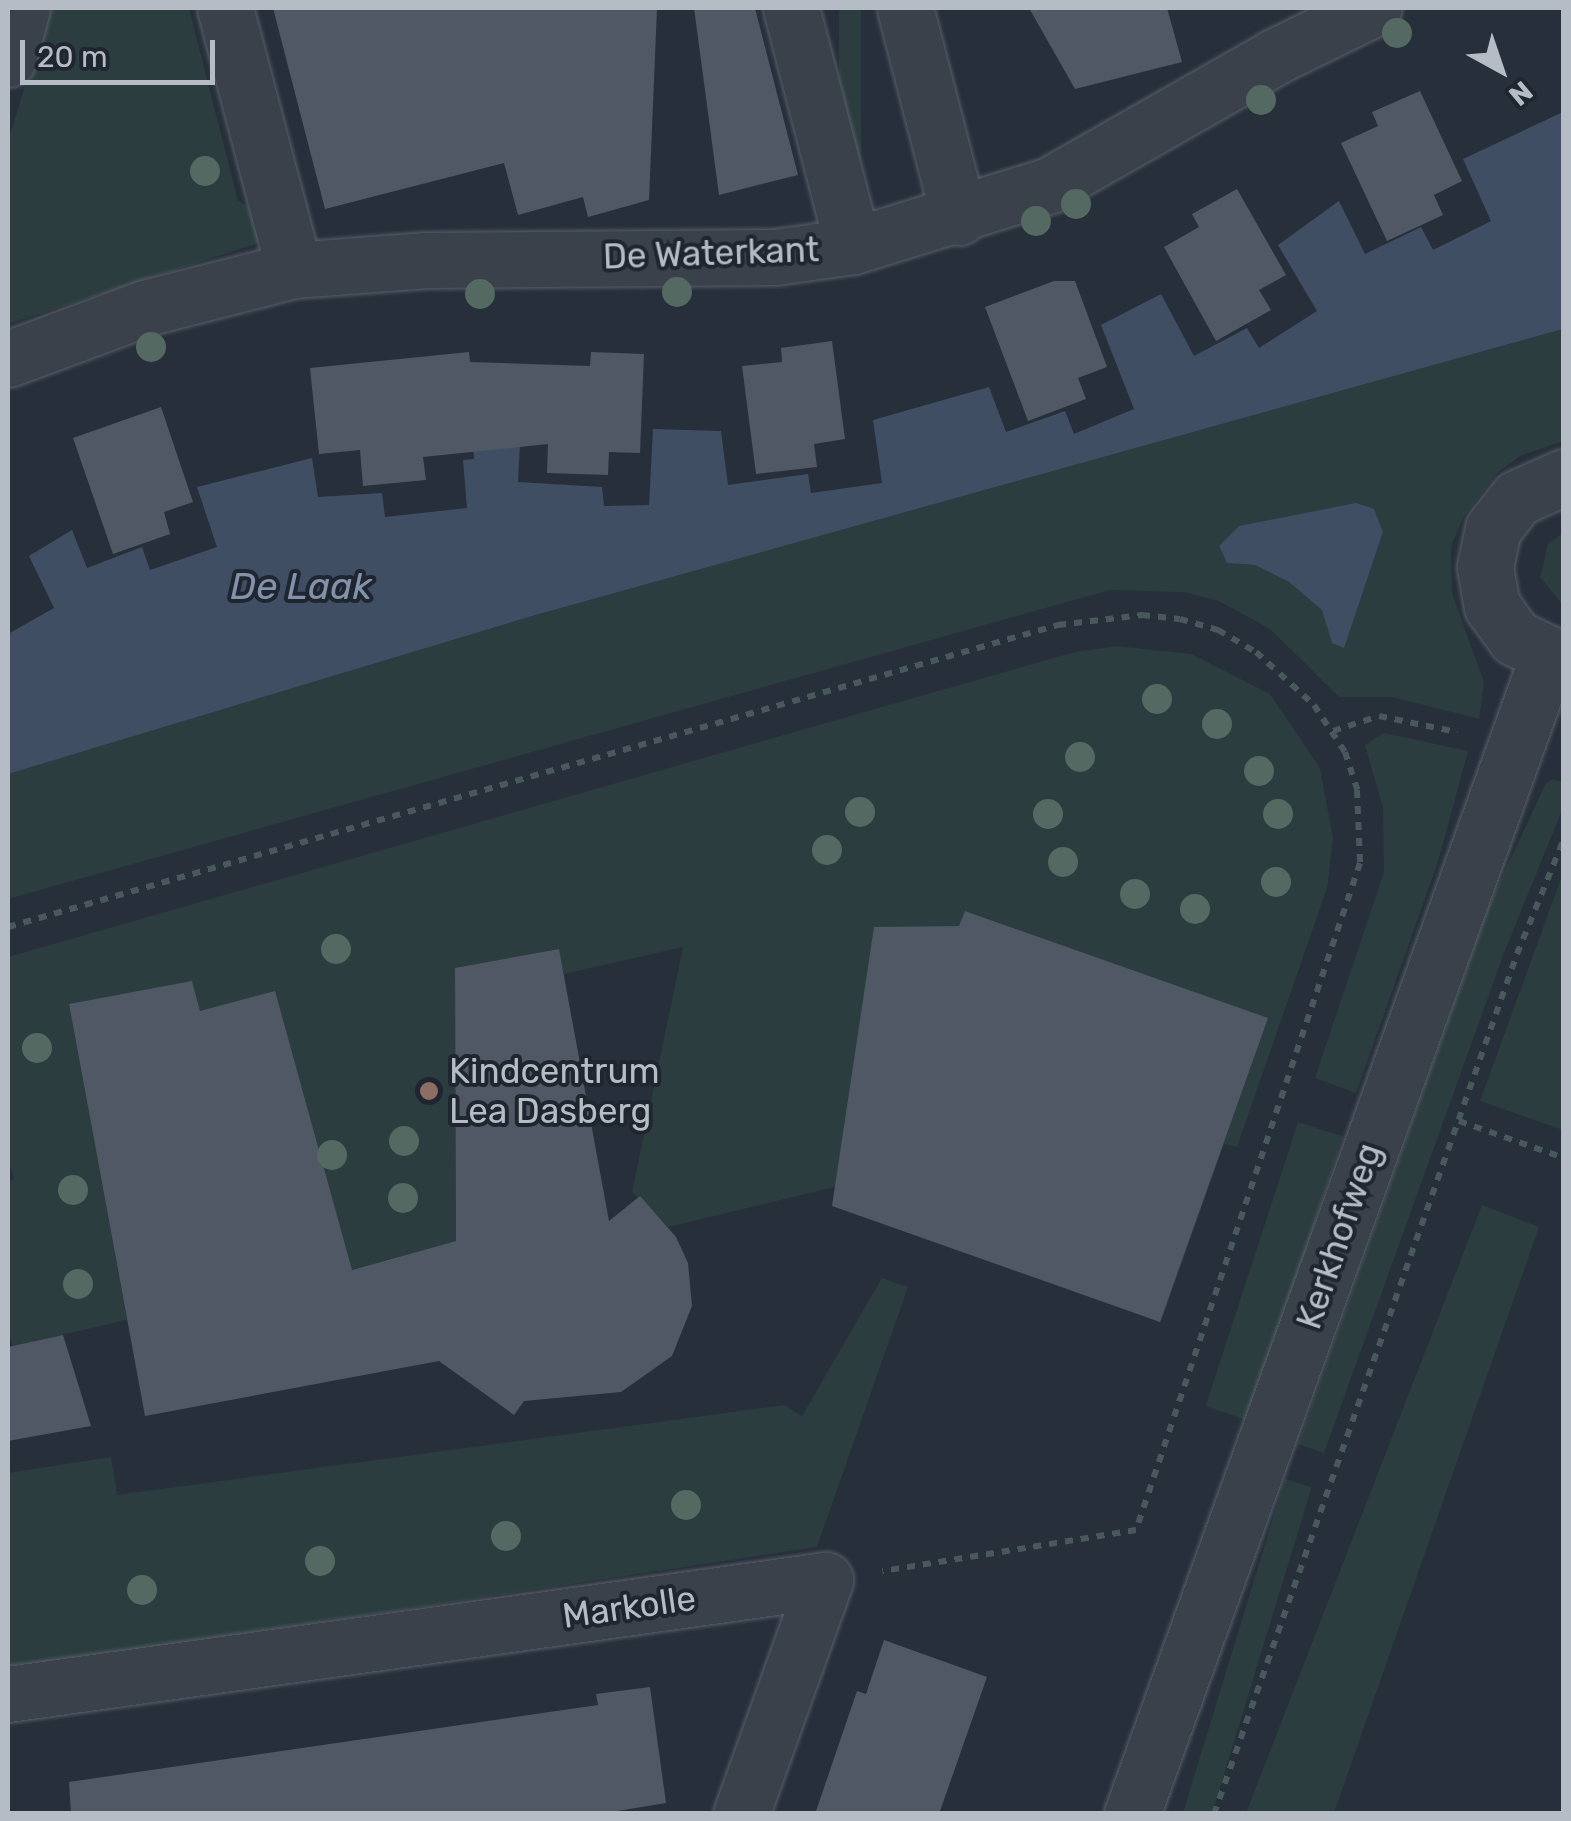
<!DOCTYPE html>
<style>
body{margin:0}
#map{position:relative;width:1571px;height:1821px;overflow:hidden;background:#272f3b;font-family:Rubik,sans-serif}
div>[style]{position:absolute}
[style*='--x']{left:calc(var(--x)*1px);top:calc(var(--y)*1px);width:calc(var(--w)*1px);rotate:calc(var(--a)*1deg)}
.green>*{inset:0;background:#2b3d3e;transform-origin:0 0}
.water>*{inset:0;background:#404e64}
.building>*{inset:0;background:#505865}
.path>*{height:6px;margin-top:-3px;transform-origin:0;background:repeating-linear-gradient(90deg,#48585b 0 8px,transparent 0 16px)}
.roads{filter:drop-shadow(0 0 2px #585f69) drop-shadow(0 0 2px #585f69)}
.minor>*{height:55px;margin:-27.5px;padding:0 27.5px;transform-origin:27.5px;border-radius:27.5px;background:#3a414b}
.trees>*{width:30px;height:30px;margin:-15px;border-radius:50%;background:#536961}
.dots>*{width:28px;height:28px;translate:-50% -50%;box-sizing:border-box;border:5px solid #1f2630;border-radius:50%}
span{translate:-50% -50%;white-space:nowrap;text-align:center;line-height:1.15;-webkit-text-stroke:8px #1f2630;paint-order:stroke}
.street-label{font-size:35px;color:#b6bcc6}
.poi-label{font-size:35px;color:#b6bcc6}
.left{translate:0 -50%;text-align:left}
.water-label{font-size:38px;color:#8192aa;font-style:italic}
.frame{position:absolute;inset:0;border:10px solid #b6bcc6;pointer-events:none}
.north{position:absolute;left:1451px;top:20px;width:100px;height:100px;-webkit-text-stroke:8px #1f2630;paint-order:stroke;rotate:140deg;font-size:28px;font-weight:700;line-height:40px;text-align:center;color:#b6bcc6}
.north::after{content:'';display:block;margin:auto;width:35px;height:45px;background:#b6bcc6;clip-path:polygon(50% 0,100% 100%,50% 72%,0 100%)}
.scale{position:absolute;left:20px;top:40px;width:195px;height:45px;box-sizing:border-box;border:5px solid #b6bcc6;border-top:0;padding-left:12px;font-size:30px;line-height:35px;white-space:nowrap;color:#b6bcc6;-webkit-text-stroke:8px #1f2630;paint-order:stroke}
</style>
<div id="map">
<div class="green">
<div style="clip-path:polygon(49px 8px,189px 8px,238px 201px,264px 216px,265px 241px,8px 324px,8px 141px)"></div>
<div style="left:839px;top:8px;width:22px;height:153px"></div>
<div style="clip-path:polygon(evenodd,1563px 329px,1563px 441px,1520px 456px,1497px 473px,1463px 518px,1451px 546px,1452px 593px,1484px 682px,1479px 719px,1392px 697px,1339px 697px,1270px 629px,1219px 601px,1184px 592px,1110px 590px,8px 899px,8px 774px,532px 616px,1563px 329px,1239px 526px,1383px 532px,1344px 647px,1332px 642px,1323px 610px,1289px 582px,1255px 565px,1227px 563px,1219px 546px,1239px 526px)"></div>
<div style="clip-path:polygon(1563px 533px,1564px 533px,1563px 605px,1540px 577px,1548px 544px)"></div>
<div style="clip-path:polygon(1116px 646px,1191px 654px,1270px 694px,1320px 768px,1333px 839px,1327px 888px,1237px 1147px,1224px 1144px,1161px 1322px,861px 1212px,1268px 1019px,966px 911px,959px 926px,901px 927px,835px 1187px,668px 1227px,632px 1192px,683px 947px,564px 974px,558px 949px,455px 969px,456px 1241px,351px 1270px,200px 1011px,192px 982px,69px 1005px,127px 1320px,13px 1346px,8px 1329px,8px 1182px,14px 1179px,8px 1159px,8px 957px,1071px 653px)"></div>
<div style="clip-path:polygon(1384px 733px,1468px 751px,1438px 862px,1356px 1093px,1315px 1078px,1384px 872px,1383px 808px,1365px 745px)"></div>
<div style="clip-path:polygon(1553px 779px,1563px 783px,1563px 808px,1504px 953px,1324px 1453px,1298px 1444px,1490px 903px,1546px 783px)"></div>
<div style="clip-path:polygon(1563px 873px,1563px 1130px,1480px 1101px)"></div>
<div style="left:1298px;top:1122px;width:47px;height:299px;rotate:18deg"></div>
<div style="clip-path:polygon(1482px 1205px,1539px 1227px,1334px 1813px,1246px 1813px)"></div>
<div style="clip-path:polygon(882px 1278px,908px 1287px,817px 1547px,8px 1669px,8px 1473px,111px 1457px,117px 1495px,784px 1405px,802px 1416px)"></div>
<div style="left:1285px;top:1479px;width:28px;height:354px;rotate:17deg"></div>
</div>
<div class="water">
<div style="clip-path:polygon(1563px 112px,1563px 329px,532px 616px,8px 774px,8px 634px,54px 608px,29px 556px,72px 530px,87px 568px,142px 547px,150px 570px,217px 547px,197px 487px,312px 458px,318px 497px,382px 493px,385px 517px,467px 508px,463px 460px,474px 459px,472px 432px,521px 426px,518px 482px,602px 487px,604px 506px,649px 505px,653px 429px,721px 431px,728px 485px,808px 474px,811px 493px,882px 483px,873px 420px,989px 387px,1006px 432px,1065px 411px,1074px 434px,1134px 409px,1101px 325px,1161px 294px,1194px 356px,1247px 328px,1259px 348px,1317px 311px,1278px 245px,1339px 201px,1365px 254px,1421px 227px,1433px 250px,1491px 221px,1463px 159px)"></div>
<div style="clip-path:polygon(1356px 503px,1374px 509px,1383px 532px,1344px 648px,1332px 643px,1322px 610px,1289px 582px,1255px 565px,1227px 563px,1219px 546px,1239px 526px)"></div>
</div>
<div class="building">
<div style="clip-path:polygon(273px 8px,657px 8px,649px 200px,588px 217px,583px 197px,518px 215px,504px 163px,325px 209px)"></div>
<div style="clip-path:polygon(694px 8px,755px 8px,798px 175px,719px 195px)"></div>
<div style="clip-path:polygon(1029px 8px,1167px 8px,1182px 62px,1075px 89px)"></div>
<div style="clip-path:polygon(1420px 91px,1462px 181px,1434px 195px,1443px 215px,1387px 241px,1341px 143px,1378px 126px,1372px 112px)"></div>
<div style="clip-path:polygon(1237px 189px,1286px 275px,1259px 290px,1271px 310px,1216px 341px,1164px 247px,1199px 227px,1192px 214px)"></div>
<div style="clip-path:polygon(1054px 281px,1075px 281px,1107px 367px,1078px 378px,1086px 399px,1028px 421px,985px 307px)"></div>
<div style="clip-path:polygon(832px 341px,845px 439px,814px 444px,817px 467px,756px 474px,742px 366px,782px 362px,781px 348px)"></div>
<div style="clip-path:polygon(469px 352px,470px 362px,590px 366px,591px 352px,644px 354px,640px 453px,609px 452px,608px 475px,547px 473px,548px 444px,423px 457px,426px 480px,363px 486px,360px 450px,319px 454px,310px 368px)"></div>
<div style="clip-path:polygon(161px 407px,193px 502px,164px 512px,170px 534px,113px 554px,73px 438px)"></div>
<div style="clip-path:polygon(965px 911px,1268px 1018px,1160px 1322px,832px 1206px,874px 927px,959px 926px)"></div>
<div style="clip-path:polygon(559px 949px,609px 1221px,640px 1196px,676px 1237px,688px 1263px,692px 1306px,672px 1356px,621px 1392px,524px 1401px,514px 1415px,439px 1361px,145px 1416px,69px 1004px,192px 981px,200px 1011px,275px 991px,352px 1270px,456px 1241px,455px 968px)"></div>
<div style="clip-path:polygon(63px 1335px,91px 1426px,8px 1441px,8px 1347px)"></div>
<div style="clip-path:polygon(884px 1640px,987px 1677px,939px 1814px,815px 1814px,857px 1691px,866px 1694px)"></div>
<div style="clip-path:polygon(650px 1687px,666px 1803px,599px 1814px,71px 1814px,69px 1782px,598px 1705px,596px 1694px)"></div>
</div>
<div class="path">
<div style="--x:1333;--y:731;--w:48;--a:-18.1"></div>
<div style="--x:1379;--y:716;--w:80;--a:11.6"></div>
<div style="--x:8;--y:927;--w:1093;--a:-16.05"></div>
<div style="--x:1058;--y:625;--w:85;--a:-6.8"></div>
<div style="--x:1142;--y:615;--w:38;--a:6"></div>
<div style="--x:1180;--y:619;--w:40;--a:16"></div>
<div style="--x:1218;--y:630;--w:44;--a:30.1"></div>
<div style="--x:1256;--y:652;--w:79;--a:42.4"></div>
<div style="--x:1314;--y:705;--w:56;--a:56.6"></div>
<div style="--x:1345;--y:752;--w:40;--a:72"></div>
<div style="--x:1357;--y:790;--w:73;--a:87.6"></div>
<div style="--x:1360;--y:863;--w:704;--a:108.56"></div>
<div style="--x:1136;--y:1530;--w:257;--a:170.8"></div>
<div style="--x:1459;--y:1121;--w:111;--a:19.4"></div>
<div style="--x:1214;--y:1814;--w:912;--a:-70.59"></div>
<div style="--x:1517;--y:954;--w:124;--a:-67.8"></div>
</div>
<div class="roads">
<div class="minor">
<div style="--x:225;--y:8;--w:271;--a:75.2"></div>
<div style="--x:791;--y:8;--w:246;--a:75.4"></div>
<div style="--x:905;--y:8;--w:216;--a:75.5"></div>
<div style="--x:8;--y:59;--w:53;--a:-74.6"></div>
<div style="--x:8;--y:359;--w:146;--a:-20.4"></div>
<div style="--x:145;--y:308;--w:154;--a:-14.3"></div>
<div style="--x:294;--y:270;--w:133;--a:-4.3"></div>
<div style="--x:427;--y:260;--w:348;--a:-0.5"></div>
<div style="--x:775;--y:257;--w:79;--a:-8"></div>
<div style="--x:853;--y:246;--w:206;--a:-17.2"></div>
<div style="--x:1050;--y:185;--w:258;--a:-29.7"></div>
<div style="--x:1274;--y:57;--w:111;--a:-26.1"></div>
<div style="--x:1564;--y:477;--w:51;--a:155.9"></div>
<div style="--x:1517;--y:498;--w:39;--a:128"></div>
<div style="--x:1493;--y:529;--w:39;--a:102"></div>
<div style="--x:1485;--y:567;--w:40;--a:80"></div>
<div style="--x:1492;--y:606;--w:39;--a:54"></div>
<div style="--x:1515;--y:638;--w:54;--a:25.1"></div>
<div style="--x:8;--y:1694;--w:825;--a:-7.94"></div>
<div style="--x:825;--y:1580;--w:249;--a:109.7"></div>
<div style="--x:1132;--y:1814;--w:1227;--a:-70.24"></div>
</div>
</div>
<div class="trees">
<div style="left:1397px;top:33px"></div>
<div style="left:1261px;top:100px"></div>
<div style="left:205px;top:171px"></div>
<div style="left:1076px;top:204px"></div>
<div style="left:1036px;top:221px"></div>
<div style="left:677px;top:292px"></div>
<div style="left:480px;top:294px"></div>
<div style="left:151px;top:347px"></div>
<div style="left:1157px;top:699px"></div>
<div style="left:1217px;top:724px"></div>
<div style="left:1080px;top:757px"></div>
<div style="left:1259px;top:771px"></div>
<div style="left:860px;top:812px"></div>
<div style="left:1048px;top:814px"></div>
<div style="left:1278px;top:814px"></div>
<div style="left:827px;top:850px"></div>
<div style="left:1063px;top:862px"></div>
<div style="left:1276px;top:882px"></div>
<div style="left:1135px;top:894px"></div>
<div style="left:1195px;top:909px"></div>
<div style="left:336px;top:949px"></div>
<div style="left:37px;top:1048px"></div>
<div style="left:404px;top:1141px"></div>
<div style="left:332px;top:1155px"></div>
<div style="left:73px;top:1190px"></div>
<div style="left:403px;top:1198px"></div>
<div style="left:78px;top:1284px"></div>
<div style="left:686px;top:1505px"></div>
<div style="left:506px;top:1536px"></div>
<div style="left:320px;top:1561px"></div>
<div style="left:142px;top:1590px"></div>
</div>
<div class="dots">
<div style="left:429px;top:1091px;background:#8d6e63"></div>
</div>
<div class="street-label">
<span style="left:711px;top:253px;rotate:-2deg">De Waterkant</span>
<span style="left:1339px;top:1236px;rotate:-71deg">Kerkhofweg</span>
<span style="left:629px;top:1607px;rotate:-8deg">Markolle</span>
</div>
<div class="poi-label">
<span class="left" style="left:449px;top:1091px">Kindcentrum<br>Lea Dasberg</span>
</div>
<div class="water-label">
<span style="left:301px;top:587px">De Laak</span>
</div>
<div class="frame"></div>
<div class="north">N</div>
<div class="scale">20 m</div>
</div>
